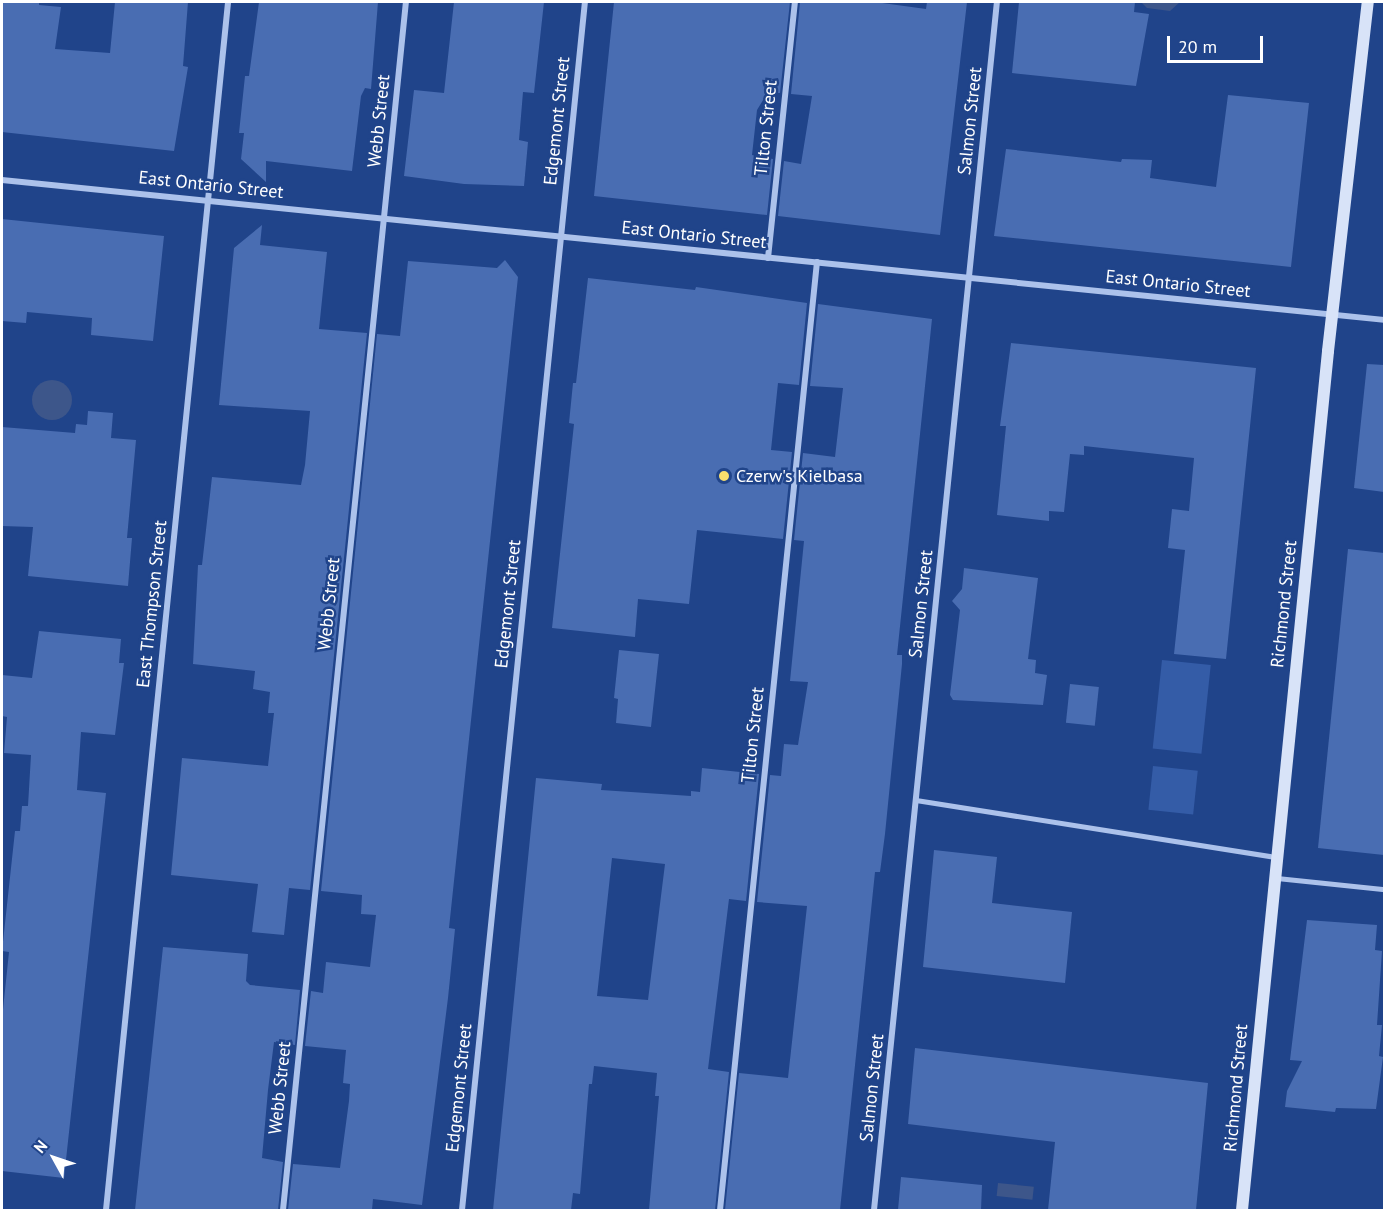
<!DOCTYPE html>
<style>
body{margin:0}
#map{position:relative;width:1386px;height:1212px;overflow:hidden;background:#20448a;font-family:"PT Sans",sans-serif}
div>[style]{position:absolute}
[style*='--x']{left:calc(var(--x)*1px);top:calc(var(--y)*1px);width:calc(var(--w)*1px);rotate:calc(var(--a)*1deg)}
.green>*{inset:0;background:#345ca7;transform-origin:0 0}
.water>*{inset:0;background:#3d568a;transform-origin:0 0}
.round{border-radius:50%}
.building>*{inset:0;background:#496db2;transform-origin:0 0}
.lane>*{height:4.5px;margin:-2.25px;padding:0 2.25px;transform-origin:2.25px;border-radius:2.25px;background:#acc2eb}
.street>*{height:6px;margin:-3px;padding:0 3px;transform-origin:3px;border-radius:3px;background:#acc2eb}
.secondary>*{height:12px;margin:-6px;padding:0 6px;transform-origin:6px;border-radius:6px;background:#d8e3f8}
.dots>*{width:16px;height:16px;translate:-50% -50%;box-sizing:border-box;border:3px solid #20448a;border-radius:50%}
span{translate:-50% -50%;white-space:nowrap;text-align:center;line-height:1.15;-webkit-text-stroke:5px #20448a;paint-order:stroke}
.street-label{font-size:18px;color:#fff}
.poi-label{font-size:18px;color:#fff}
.left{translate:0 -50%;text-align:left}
.frame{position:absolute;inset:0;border:3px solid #fff;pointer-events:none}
.north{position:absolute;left:24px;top:1128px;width:60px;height:60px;-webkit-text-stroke:4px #20448a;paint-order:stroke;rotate:310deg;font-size:16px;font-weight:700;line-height:24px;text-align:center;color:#fff}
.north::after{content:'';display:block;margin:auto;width:21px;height:27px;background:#fff;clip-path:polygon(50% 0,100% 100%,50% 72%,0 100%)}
.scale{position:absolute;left:1167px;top:36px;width:96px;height:27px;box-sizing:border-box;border:3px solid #fff;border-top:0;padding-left:8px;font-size:18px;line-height:21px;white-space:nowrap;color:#fff;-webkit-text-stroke:4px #20448a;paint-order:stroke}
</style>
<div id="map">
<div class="green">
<div style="left:1162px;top:660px;width:49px;height:89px;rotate:6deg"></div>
<div style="left:1153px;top:766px;width:45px;height:44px;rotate:6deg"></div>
</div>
<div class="water">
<div style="clip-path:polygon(1141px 2px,1180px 2px,1170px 11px,1147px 8px)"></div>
<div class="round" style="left:32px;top:380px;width:40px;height:40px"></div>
<div style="left:998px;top:1183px;width:36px;height:13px;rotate:6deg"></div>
</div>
<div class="building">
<div style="clip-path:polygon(2px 2px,39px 2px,39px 5px,61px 7px,55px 49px,110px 53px,115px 2px,188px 2px,183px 66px,188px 67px,174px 151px,2px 132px)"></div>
<div style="clip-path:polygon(259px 2px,378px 2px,371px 89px,365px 88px,361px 96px,352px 171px,266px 161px,266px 182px,241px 159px,244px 133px,239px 133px,245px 76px,249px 76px)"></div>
<div style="clip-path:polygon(454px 2px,544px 2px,534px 93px,523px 92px,519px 140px,528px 142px,524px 186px,464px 184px,404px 176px,414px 90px,444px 93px)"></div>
<div style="clip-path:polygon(614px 2px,790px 2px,780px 93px,768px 92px,757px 110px,752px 155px,773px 159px,767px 215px,594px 196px)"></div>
<div style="clip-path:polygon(800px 2px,875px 2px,926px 9px,927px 2px,967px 2px,940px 235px,778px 216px,784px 161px,801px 164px,812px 96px,791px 94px)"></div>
<div style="clip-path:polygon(1019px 2px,1135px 2px,1134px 12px,1149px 14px,1136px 86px,1012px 73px)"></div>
<div style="clip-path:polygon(1228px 95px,1309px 103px,1291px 267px,994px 236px,1006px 149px,1121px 162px,1122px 159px,1152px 160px,1150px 178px,1216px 187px)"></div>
<div style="clip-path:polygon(2px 219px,164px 236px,153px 341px,91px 335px,92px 318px,27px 312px,26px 323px,2px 321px)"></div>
<div style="clip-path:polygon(262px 225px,260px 245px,327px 252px,319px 329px,367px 333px,310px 890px,289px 888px,284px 935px,252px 932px,258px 884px,171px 875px,182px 758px,268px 766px,274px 713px,268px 713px,270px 692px,253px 689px,255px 671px,193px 664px,198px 565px,202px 565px,212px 477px,301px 485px,305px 465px,310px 411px,219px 405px,234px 248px)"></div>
<div style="clip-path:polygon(505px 260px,518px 277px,449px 928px,455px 929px,448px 998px,422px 1205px,373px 1199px,372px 1210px,288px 1210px,293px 1164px,340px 1168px,349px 1101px,350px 1084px,343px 1083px,346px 1050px,305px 1046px,311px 991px,323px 993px,326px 962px,370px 967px,376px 915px,361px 914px,362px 895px,321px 891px,377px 334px,400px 336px,408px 261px,497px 268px)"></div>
<div style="clip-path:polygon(588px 278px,695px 290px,696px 287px,807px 303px,799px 385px,778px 383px,771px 450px,792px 452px,783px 539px,697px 530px,689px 604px,638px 599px,635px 637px,552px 628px,574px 424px,569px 423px,573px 383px,576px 383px)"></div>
<div style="clip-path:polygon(818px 304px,932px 319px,897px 655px,902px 655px,902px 664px,885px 834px,880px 872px,875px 872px,840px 1210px,725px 1210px,739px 1073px,788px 1078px,807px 906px,757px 902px,770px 775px,781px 776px,784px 744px,798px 745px,808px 682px,790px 681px,804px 541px,794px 540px,803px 453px,835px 457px,843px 388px,810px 386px)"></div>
<div style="clip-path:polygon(1011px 343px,1256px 368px,1226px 659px,1174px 654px,1185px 550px,1168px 548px,1172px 509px,1189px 511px,1194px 458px,1084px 446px,1084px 455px,1070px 454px,1064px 512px,1049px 511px,1049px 521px,997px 515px,1006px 426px,1000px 426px)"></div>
<div style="clip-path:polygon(1367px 364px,1384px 365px,1384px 492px,1354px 488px)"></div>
<div style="clip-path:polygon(88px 411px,113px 413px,111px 438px,136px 440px,127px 538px,132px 538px,128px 586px,28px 576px,33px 527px,2px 526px,2px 427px,75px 433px,76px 424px,87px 425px)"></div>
<div style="clip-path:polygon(1348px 549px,1384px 553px,1384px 855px,1318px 848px)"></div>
<div style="clip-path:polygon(964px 568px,1038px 578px,1028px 659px,1036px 660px,1035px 673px,1047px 675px,1043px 705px,953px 700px,950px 695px,960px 610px,952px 601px,962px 589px)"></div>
<div style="clip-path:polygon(39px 631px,121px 639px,119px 663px,124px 663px,115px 735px,81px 732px,77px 790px,106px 793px,64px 1178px,2px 1171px,2px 1019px,9px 952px,2px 951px,15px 831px,20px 831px,22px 806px,28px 806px,31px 755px,4px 753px,7px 717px,2px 716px,2px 675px,32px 678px)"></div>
<div style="clip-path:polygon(619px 650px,659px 654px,651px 727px,616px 723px,618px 699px,614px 698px)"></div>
<div style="left:1070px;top:684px;width:29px;height:39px;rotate:6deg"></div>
<div style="clip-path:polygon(evenodd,702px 768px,759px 774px,746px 901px,729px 899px,708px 1069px,729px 1072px,715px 1210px,649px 1210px,659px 1096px,655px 1096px,657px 1073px,594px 1066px,592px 1084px,589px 1084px,580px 1194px,573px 1193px,571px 1210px,493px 1210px,536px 778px,602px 784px,601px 790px,691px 796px,691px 791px,700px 792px,702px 768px,612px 858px,665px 864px,648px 1000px,597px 996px,612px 858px)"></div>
<div style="clip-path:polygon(934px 850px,997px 857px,992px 903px,1072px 912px,1065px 983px,923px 967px)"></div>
<div style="clip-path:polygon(1307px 920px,1377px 925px,1375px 950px,1382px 951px,1377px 1025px,1382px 1025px,1379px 1056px,1383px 1057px,1376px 1109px,1336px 1108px,1335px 1112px,1285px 1107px,1287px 1091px,1302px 1061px,1290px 1060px)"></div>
<div style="clip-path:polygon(163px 947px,248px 954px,246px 981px,250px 985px,300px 990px,295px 1045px,274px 1042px,268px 1090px,262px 1158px,283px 1162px,278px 1210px,135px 1210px)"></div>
<div style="clip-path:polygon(915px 1048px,1208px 1083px,1196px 1210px,1048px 1210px,1055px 1142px,908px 1124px)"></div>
<div style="clip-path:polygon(901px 1177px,982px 1185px,981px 1210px,898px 1210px)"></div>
</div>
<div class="lane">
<div style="--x:916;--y:800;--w:363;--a:9"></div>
<div style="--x:1277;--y:878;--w:108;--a:5.9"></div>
</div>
<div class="street">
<div style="--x:2;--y:180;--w:1389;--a:5.78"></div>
<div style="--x:768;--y:258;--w:257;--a:-84"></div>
<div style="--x:106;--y:1210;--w:1214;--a:-84.23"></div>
<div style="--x:283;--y:1210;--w:1214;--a:-84.19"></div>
<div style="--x:462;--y:1210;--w:1214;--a:-84.19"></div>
<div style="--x:720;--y:1210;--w:953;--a:-84.16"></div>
<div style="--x:874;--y:1210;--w:1214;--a:-84.19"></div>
</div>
<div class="secondary">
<div style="--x:1242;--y:1210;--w:863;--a:-84.28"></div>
<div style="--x:1328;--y:351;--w:351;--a:-83.5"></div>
</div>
<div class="dots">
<div style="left:724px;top:476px;background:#f8de6d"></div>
</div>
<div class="street-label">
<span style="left:379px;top:121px;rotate:-84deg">Webb Street</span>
<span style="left:557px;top:121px;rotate:-84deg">Edgemont Street</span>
<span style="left:970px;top:121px;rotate:-84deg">Salmon Street</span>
<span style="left:766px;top:128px;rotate:-84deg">Tilton Street</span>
<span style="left:211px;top:185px;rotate:6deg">East Ontario Street</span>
<span style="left:694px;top:235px;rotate:6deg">East Ontario Street</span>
<span style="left:1178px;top:284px;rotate:6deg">East Ontario Street</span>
<span style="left:152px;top:604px;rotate:-84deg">East Thompson Street</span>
<span style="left:329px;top:604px;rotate:-84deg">Webb Street</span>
<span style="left:508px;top:604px;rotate:-84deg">Edgemont Street</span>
<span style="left:921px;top:604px;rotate:-84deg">Salmon Street</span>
<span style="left:1284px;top:604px;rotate:-84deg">Richmond Street</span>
<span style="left:753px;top:735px;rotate:-84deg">Tilton Street</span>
<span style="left:280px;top:1088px;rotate:-84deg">Webb Street</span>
<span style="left:459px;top:1088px;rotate:-84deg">Edgemont Street</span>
<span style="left:872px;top:1088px;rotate:-84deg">Salmon Street</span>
<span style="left:1236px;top:1088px;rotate:-85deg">Richmond Street</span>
</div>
<div class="poi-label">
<span class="left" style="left:736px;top:476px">Czerw's Kielbasa</span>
</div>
<div class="frame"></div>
<div class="north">N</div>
<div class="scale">20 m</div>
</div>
